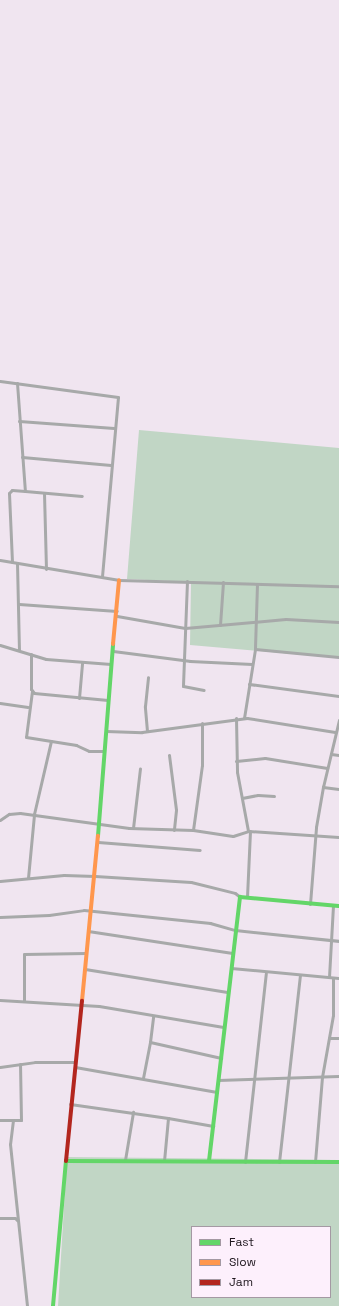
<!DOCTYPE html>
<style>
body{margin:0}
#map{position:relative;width:339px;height:1306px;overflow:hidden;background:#f0e5f0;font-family:"Space Grotesk",sans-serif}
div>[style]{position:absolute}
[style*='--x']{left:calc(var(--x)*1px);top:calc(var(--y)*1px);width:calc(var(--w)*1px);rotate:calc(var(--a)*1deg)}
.green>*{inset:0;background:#c1d6c5}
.street>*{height:3px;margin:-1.5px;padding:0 1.5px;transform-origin:1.5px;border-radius:1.5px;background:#a7a9a9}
.fast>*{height:4px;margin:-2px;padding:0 2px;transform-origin:2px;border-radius:2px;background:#63d668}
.slow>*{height:4px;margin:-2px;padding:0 2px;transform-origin:2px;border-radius:2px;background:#ff974d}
.jam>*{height:4px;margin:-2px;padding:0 2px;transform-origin:2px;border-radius:2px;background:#b3261e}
span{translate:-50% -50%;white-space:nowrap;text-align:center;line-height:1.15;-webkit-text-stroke:4px #fdf0fc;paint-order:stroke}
.legend{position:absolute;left:191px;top:1226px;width:140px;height:72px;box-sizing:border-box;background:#fdf0fc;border:1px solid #a499a3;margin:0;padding:5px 7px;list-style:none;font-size:12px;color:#1e161d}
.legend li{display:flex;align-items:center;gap:8px;height:20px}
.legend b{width:20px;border:1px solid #a499a3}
</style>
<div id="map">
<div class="green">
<div style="clip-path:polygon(139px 430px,339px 448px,339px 658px,190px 645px,191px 582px,127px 579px)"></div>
<div style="clip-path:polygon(evenodd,67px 1157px,339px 1160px,339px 1306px,58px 1306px,67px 1157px,192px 1227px,330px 1227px,330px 1297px,192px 1297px,192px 1227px)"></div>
</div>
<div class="street">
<div style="--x:0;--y:381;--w:119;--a:7.7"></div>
<div style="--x:118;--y:397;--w:180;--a:95.1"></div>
<div style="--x:17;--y:383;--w:108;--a:85.8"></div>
<div style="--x:25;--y:491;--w:57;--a:5"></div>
<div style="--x:19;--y:421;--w:95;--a:4.2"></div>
<div style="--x:22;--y:457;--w:89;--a:5.1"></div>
<div style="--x:44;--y:493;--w:76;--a:88.5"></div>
<div style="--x:0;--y:560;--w:121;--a:9.5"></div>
<div style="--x:119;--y:580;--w:220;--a:1.6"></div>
<div style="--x:12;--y:562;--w:69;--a:-92.5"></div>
<div style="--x:9;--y:493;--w:4;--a:-45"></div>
<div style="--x:12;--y:490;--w:13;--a:4"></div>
<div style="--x:17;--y:563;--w:87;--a:88.7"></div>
<div style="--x:187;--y:581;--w:105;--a:92.2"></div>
<div style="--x:183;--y:686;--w:21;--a:11"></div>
<div style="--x:257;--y:584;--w:65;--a:91.8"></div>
<div style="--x:255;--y:649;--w:84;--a:5.4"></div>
<div style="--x:19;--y:604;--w:98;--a:4.1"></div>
<div style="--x:117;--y:616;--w:69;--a:10"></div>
<div style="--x:185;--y:628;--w:101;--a:-5.1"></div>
<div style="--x:286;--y:619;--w:53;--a:3.2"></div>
<div style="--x:220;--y:625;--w:43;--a:-86"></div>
<div style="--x:0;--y:645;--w:48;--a:16.9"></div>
<div style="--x:46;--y:659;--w:65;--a:4.4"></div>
<div style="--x:113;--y:651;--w:78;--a:7.4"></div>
<div style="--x:190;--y:661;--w:62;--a:2.8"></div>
<div style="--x:31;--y:654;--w:35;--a:90"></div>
<div style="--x:31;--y:689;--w:5;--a:53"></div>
<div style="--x:34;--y:693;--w:74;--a:5.4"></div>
<div style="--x:249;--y:684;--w:91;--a:7.6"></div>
<div style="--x:32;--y:691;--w:46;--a:97.4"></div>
<div style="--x:26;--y:737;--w:51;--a:9.1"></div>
<div style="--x:76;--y:745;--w:14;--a:25"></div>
<div style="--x:89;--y:751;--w:14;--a:0"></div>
<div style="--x:79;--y:698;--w:36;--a:-85"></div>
<div style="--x:0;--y:703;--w:28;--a:8"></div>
<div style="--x:236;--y:718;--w:54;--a:88.9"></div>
<div style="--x:237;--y:772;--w:60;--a:79.4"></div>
<div style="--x:244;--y:718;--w:70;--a:-80.9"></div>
<div style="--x:106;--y:731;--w:36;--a:2"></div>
<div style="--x:142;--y:732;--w:106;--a:-7.6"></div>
<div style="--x:247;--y:718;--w:89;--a:9"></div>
<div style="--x:147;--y:731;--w:25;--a:-95"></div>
<div style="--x:145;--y:706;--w:29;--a:-84"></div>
<div style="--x:331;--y:754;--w:8;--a:7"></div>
<div style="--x:169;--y:755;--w:55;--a:82.7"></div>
<div style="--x:176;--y:810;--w:20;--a:96"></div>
<div style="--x:236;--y:761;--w:29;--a:-6"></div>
<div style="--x:265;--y:758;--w:63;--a:9.2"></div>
<div style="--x:323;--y:787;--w:69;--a:-76.6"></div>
<div style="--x:242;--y:798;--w:16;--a:-11"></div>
<div style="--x:258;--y:795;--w:16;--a:4"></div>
<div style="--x:0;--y:820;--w:11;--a:-34"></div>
<div style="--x:9;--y:814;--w:11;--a:-5"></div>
<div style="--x:20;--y:813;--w:110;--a:7.8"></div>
<div style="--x:129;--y:828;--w:64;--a:1.8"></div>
<div style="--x:193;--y:830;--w:40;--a:8.5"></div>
<div style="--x:233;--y:836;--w:16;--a:-18"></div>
<div style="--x:248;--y:831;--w:91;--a:3.8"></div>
<div style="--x:133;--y:828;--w:60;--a:-83.3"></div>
<div style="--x:193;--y:830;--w:66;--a:-82.1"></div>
<div style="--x:202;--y:765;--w:42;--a:-90"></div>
<div style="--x:98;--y:842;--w:102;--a:4.5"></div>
<div style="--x:28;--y:878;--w:64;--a:-84.6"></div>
<div style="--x:34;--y:814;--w:75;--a:-76.9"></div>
<div style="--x:0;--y:881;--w:64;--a:-5.4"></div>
<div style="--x:64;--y:875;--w:31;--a:2"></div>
<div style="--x:95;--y:876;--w:96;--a:3.6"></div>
<div style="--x:191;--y:882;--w:45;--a:14"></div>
<div style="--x:235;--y:893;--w:6;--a:39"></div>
<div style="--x:247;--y:897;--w:66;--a:-87.4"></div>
<div style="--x:310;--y:904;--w:77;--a:-85.5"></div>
<div style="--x:316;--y:827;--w:41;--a:-80.1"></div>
<div style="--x:323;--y:787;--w:16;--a:7"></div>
<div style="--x:0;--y:917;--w:49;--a:-2.3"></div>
<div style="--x:49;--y:915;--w:35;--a:-8"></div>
<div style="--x:84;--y:910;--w:127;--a:5.9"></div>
<div style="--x:210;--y:923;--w:26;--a:16"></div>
<div style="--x:235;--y:930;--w:105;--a:6"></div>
<div style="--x:88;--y:931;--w:146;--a:8.7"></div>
<div style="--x:231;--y:968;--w:108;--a:5.3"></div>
<div style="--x:85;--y:969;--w:144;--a:9.2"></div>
<div style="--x:329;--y:977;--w:71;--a:-86.8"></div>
<div style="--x:0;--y:1000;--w:99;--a:3.5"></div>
<div style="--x:99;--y:1006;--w:126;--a:9.6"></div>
<div style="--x:24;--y:1001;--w:47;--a:-90"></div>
<div style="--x:24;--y:954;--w:62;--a:-0.9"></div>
<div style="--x:329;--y:1038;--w:10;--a:0"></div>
<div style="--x:150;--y:1042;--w:26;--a:-83"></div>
<div style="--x:0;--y:1067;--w:35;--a:-8"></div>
<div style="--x:35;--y:1062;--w:39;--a:0"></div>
<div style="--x:75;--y:1067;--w:144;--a:10"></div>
<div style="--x:143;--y:1078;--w:37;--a:-79"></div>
<div style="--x:150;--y:1042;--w:73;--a:12.7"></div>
<div style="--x:218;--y:1080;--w:121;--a:-1.9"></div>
<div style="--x:70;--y:1104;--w:99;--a:8.1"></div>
<div style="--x:168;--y:1118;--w:43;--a:95.3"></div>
<div style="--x:168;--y:1118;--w:46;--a:10.1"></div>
<div style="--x:0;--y:1120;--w:21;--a:0"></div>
<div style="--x:21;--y:1120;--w:56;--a:-91"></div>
<div style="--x:13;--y:1120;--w:24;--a:97"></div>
<div style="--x:10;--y:1144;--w:163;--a:84"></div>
<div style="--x:125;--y:1160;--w:49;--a:-80.5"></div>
<div style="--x:245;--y:1162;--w:190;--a:-83.7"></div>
<div style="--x:279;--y:1162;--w:188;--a:-83.6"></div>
<div style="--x:315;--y:1162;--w:85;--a:-85.3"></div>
<div style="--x:322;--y:1077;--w:63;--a:-79.9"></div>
<div style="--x:333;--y:1015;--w:37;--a:-90"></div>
<div style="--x:0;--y:1218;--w:15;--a:0"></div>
<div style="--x:15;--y:1218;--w:3;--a:45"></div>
</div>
<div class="fast">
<div style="--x:98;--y:836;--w:193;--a:-85.5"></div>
<div style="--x:209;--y:1161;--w:266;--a:-83.3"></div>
<div style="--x:240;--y:897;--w:99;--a:5.2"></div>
<div style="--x:53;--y:1306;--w:146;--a:-84.9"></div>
<div style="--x:66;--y:1161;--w:273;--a:0.2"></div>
</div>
<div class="slow">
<div style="--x:113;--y:644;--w:64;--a:-84.6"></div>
<div style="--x:82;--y:1001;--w:166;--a:-84.5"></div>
</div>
<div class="jam">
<div style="--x:66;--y:1161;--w:161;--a:-84.3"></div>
</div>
<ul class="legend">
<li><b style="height:5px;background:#63d668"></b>Fast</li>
<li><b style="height:5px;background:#ff974d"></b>Slow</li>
<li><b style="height:5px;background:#b3261e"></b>Jam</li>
</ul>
</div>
